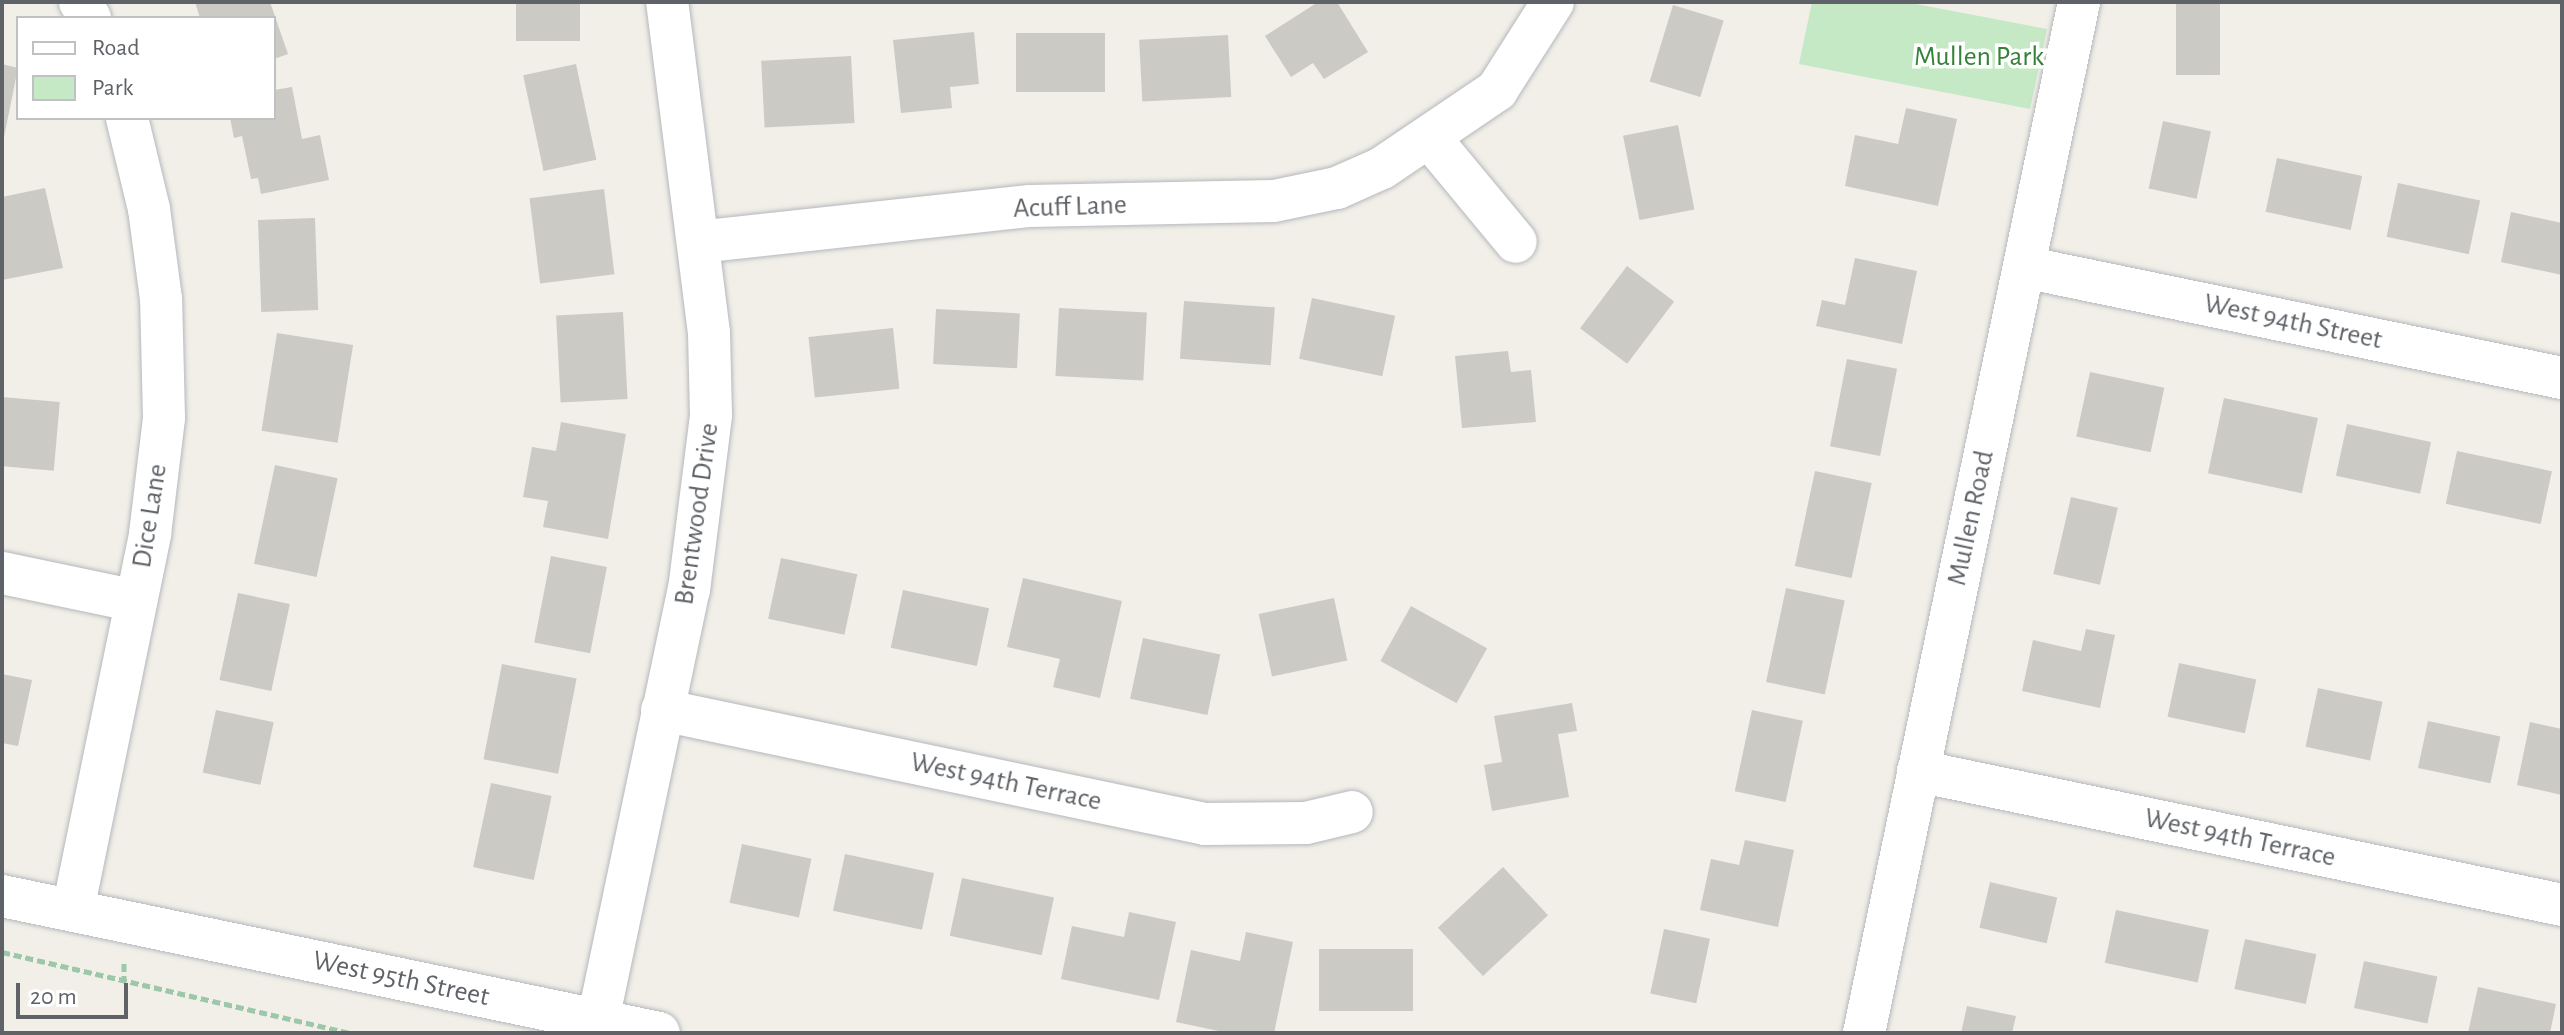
<!DOCTYPE html>
<style>
body{margin:0}
#map{position:relative;width:2564px;height:1035px;overflow:hidden;background:#f1efe8;font-family:"Alegreya Sans",sans-serif}
div>[style]{position:absolute}
[style*='--x']{left:calc(var(--x)*1px);top:calc(var(--y)*1px);width:calc(var(--w)*1px);rotate:calc(var(--a)*1deg)}
.green>*{inset:0;background:#c5e8c5}
.building>*{inset:0;background:#cccac5;transform-origin:0 0}
.path>*{height:5px;margin-top:-2.5px;transform-origin:0;background:repeating-linear-gradient(90deg,#9cc7a9 0 8px,transparent 0 12px)}
.roads{filter:drop-shadow(0 0 2px #b5b8bc) drop-shadow(0 0 2px #b5b8bc)}
.minor>*{height:42px;margin:-21px;padding:0 21px;transform-origin:21px;border-radius:21px;background:#fff}
span{translate:-50% -50%;white-space:nowrap;text-align:center;line-height:1.15;-webkit-text-stroke:7px #fff;paint-order:stroke}
.park-label{font-size:28px;color:#348238}
.street-label{font-size:28px;color:#5f6368}
.frame{position:absolute;inset:0;border:4px solid #5f6368;pointer-events:none}
.legend{position:absolute;left:16px;top:16px;width:260px;height:104px;box-sizing:border-box;background:#fff;border:2px solid #bfc1c3;margin:0;padding:10px 14px;list-style:none;font-size:24px;color:#5f6368}
.legend li{display:flex;align-items:center;gap:16px;height:40px}
.legend b{width:40px;border:2px solid #bfc1c3}
.scale{position:absolute;left:16px;top:983px;width:112px;height:36px;box-sizing:border-box;border:4px solid #5f6368;border-top:0;padding-left:10px;font-size:24px;line-height:28px;white-space:nowrap;color:#5f6368;-webkit-text-stroke:6px #fff;paint-order:stroke}
</style>
<div id="map">
<div class="green">
<div style="clip-path:polygon(1812px 2px,1905px 2px,2047px 29px,2030px 109px,1799px 64px)"></div>
</div>
<div class="building">
<div style="clip-path:polygon(195px 2px,270px 2px,288px 54px,274px 59px,274px 18px,200px 18px)"></div>
<div style="left:516px;top:2px;width:64px;height:39px"></div>
<div style="clip-path:polygon(1318px 2px,1337px 2px,1368px 52px,1324px 79px,1313px 63px,1291px 77px,1265px 36px)"></div>
<div style="left:2176px;top:2px;width:44px;height:73px"></div>
<div style="left:1673px;top:5px;width:53px;height:80px;rotate:17deg"></div>
<div style="clip-path:polygon(974px 32px,979px 84px,950px 87px,952px 108px,901px 113px,893px 40px)"></div>
<div style="left:1016px;top:33px;width:89px;height:59px"></div>
<div style="left:1228px;top:35px;width:62px;height:89px;rotate:87deg"></div>
<div style="left:851px;top:56px;width:67px;height:90px;rotate:87deg"></div>
<div style="clip-path:polygon(2px 64px,18px 68px,3px 142px,2px 142px)"></div>
<div style="left:576px;top:64px;width:98px;height:54px;rotate:78deg"></div>
<div style="clip-path:polygon(292px 87px,302px 139px,320px 135px,329px 180px,261px 194px,258px 178px,251px 179px,242px 136px,234px 138px,230px 118px,274px 118px,274px 90px)"></div>
<div style="clip-path:polygon(1906px 108px,1957px 119px,1938px 206px,1845px 186px,1855px 135px,1898px 144px)"></div>
<div style="left:2163px;top:121px;width:49px;height:69px;rotate:12deg"></div>
<div style="left:1678px;top:125px;width:86px;height:56px;rotate:79deg"></div>
<div style="left:2277px;top:158px;width:87px;height:55px;rotate:12deg"></div>
<div style="left:2398px;top:183px;width:84px;height:55px;rotate:12deg"></div>
<div style="clip-path:polygon(45px 188px,63px 268px,2px 280px,2px 197px)"></div>
<div style="left:604px;top:189px;width:86px;height:75px;rotate:83deg"></div>
<div style="clip-path:polygon(2511px 212px,2562px 223px,2562px 275px,2501px 262px)"></div>
<div style="left:315px;top:218px;width:92px;height:57px;rotate:88deg"></div>
<div style="clip-path:polygon(1855px 258px,1917px 271px,1902px 344px,1816px 326px,1822px 300px,1845px 305px)"></div>
<div style="left:1627px;top:266px;width:59px;height:78px;rotate:37deg"></div>
<div style="left:1312px;top:298px;width:85px;height:62px;rotate:12deg"></div>
<div style="left:1184px;top:301px;width:91px;height:58px;rotate:4deg"></div>
<div style="left:1059px;top:308px;width:88px;height:68px;rotate:3deg"></div>
<div style="left:936px;top:309px;width:84px;height:55px;rotate:3deg"></div>
<div style="left:623px;top:312px;width:87px;height:67px;rotate:87deg"></div>
<div style="left:893px;top:328px;width:61px;height:85px;rotate:84deg"></div>
<div style="left:277px;top:333px;width:77px;height:99px;rotate:9deg"></div>
<div style="clip-path:polygon(1508px 351px,1511px 372px,1531px 370px,1536px 422px,1462px 428px,1455px 356px)"></div>
<div style="left:1847px;top:359px;width:51px;height:89px;rotate:11deg"></div>
<div style="left:2090px;top:372px;width:76px;height:66px;rotate:12deg"></div>
<div style="left:2px;top:397px;width:58px;height:69px;rotate:5deg"></div>
<div style="left:2224px;top:398px;width:96px;height:77px;rotate:12deg"></div>
<div style="clip-path:polygon(561px 422px,626px 434px,608px 539px,543px 527px,548px 501px,523px 497px,532px 447px,556px 451px)"></div>
<div style="left:2347px;top:424px;width:86px;height:53px;rotate:12deg"></div>
<div style="left:2457px;top:451px;width:97px;height:54px;rotate:12deg"></div>
<div style="left:275px;top:465px;width:64px;height:101px;rotate:12deg"></div>
<div style="left:1815px;top:471px;width:58px;height:97px;rotate:12deg"></div>
<div style="left:2071px;top:497px;width:48px;height:79px;rotate:13deg"></div>
<div style="left:551px;top:556px;width:57px;height:88px;rotate:11deg"></div>
<div style="left:781px;top:558px;width:78px;height:62px;rotate:12deg"></div>
<div style="clip-path:polygon(1023px 578px,1122px 601px,1100px 698px,1053px 687px,1060px 659px,1007px 647px)"></div>
<div style="left:1786px;top:588px;width:60px;height:96px;rotate:12deg"></div>
<div style="left:903px;top:590px;width:88px;height:59px;rotate:12deg"></div>
<div style="left:238px;top:593px;width:53px;height:89px;rotate:12deg"></div>
<div style="left:1334px;top:598px;width:64px;height:77px;rotate:78deg"></div>
<div style="left:1411px;top:606px;width:87px;height:63px;rotate:29deg"></div>
<div style="clip-path:polygon(2086px 629px,2115px 635px,2100px 708px,2022px 691px,2033px 640px,2081px 651px)"></div>
<div style="left:1143px;top:638px;width:79px;height:62px;rotate:12deg"></div>
<div style="left:2179px;top:663px;width:79px;height:55px;rotate:12deg"></div>
<div style="left:502px;top:664px;width:76px;height:97px;rotate:11deg"></div>
<div style="clip-path:polygon(2px 674px,32px 680px,18px 746px,2px 743px)"></div>
<div style="left:2318px;top:688px;width:66px;height:60px;rotate:12deg"></div>
<div style="clip-path:polygon(1572px 703px,1577px 731px,1558px 734px,1569px 797px,1492px 811px,1484px 765px,1502px 762px,1494px 716px)"></div>
<div style="left:216px;top:710px;width:59px;height:64px;rotate:12deg"></div>
<div style="left:1752px;top:710px;width:52px;height:83px;rotate:12deg"></div>
<div style="left:2428px;top:721px;width:74px;height:48px;rotate:12deg"></div>
<div style="clip-path:polygon(2530px 722px,2562px 729px,2562px 795px,2517px 785px)"></div>
<div style="left:491px;top:783px;width:62px;height:86px;rotate:12deg"></div>
<div style="clip-path:polygon(1745px 840px,1794px 850px,1778px 927px,1700px 910px,1711px 859px,1739px 865px)"></div>
<div style="left:742px;top:844px;width:71px;height:60px;rotate:12deg"></div>
<div style="left:845px;top:854px;width:91px;height:58px;rotate:12deg"></div>
<div style="left:1503px;top:867px;width:66px;height:89px;rotate:47deg"></div>
<div style="left:962px;top:878px;width:94px;height:59px;rotate:12deg"></div>
<div style="left:1990px;top:882px;width:69px;height:47px;rotate:13deg"></div>
<div style="left:2116px;top:910px;width:95px;height:54px;rotate:12deg"></div>
<div style="clip-path:polygon(1129px 912px,1176px 922px,1159px 1000px,1061px 979px,1072px 926px,1124px 937px)"></div>
<div style="left:1664px;top:929px;width:47px;height:66px;rotate:12deg"></div>
<div style="clip-path:polygon(1246px 932px,1293px 942px,1274px 1033px,1228px 1033px,1176px 1022px,1191px 950px,1240px 961px)"></div>
<div style="left:2245px;top:939px;width:73px;height:51px;rotate:12deg"></div>
<div style="left:1319px;top:949px;width:94px;height:62px"></div>
<div style="left:2364px;top:961px;width:75px;height:48px;rotate:12deg"></div>
<div style="clip-path:polygon(2478px 987px,2556px 1004px,2550px 1033px,2468px 1033px)"></div>
<div style="clip-path:polygon(1967px 1006px,2016px 1016px,2012px 1033px,1961px 1033px)"></div>
</div>
<div class="path">
<div style="--x:2;--y:952;--w:357;--a:13.1"></div>
<div style="--x:124;--y:963;--w:19;--a:90"></div>
</div>
<div class="roads">
<div class="minor">
<div style="--x:80;--y:2;--w:19;--a:58"></div>
<div style="--x:1429;--y:137;--w:136;--a:50.4"></div>
<div style="--x:698;--y:242;--w:334;--a:-6.2"></div>
<div style="--x:1030;--y:206;--w:244;--a:-1.2"></div>
<div style="--x:1274;--y:201;--w:64;--a:-11.7"></div>
<div style="--x:1337;--y:188;--w:49;--a:-24"></div>
<div style="--x:1382;--y:168;--w:139;--a:-34.1"></div>
<div style="--x:1497;--y:90;--w:104;--a:-57.5"></div>
<div style="--x:2024;--y:267;--w:549;--a:11.66"></div>
<div style="--x:2;--y:573;--w:137;--a:11.8"></div>
<div style="--x:662;--y:710;--w:555;--a:11.86"></div>
<div style="--x:1205;--y:824;--w:101;--a:-0.6"></div>
<div style="--x:1306;--y:823;--w:47;--a:-13.4"></div>
<div style="--x:1918;--y:771;--w:658;--a:11.75"></div>
<div style="--x:2;--y:896;--w:671;--a:11.78"></div>
<div style="--x:73;--y:910;--w:384;--a:-78.4"></div>
<div style="--x:150;--y:534;--w:117;--a:-83.1"></div>
<div style="--x:164;--y:418;--w:119;--a:-91.4"></div>
<div style="--x:161;--y:299;--w:91;--a:-97.6"></div>
<div style="--x:149;--y:209;--w:94;--a:-103.6"></div>
<div style="--x:598;--y:1020;--w:440;--a:-78.1"></div>
<div style="--x:689;--y:590;--w:176;--a:-82.8"></div>
<div style="--x:711;--y:415;--w:82;--a:-91.4"></div>
<div style="--x:709;--y:333;--w:334;--a:-97.2"></div>
<div style="--x:1864;--y:1033;--w:1053;--a:-78.22"></div>
</div>
</div>
<div class="park-label">
<span style="left:1979px;top:57px">Mullen Park</span>
</div>
<div class="street-label">
<span style="left:1070px;top:207px;rotate:-2deg">Acuff Lane</span>
<span style="left:2293px;top:322px;rotate:12deg">West 94th Street</span>
<span style="left:697px;top:514px;rotate:-82deg">Brentwood Drive</span>
<span style="left:150px;top:516px;rotate:-81deg">Dice Lane</span>
<span style="left:1971px;top:518px;rotate:-78deg">Mullen Road</span>
<span style="left:1006px;top:782px;rotate:12deg">West 94th Terrace</span>
<span style="left:2240px;top:838px;rotate:12deg">West 94th Terrace</span>
<span style="left:401px;top:979px;rotate:12deg">West 95th Street</span>
</div>
<div class="frame"></div>
<ul class="legend">
<li><b style="height:10px;background:#fff"></b>Road</li>
<li><b style="height:22px;background:#c5e8c5"></b>Park</li>
</ul>
<div class="scale">20 m</div>
</div>
